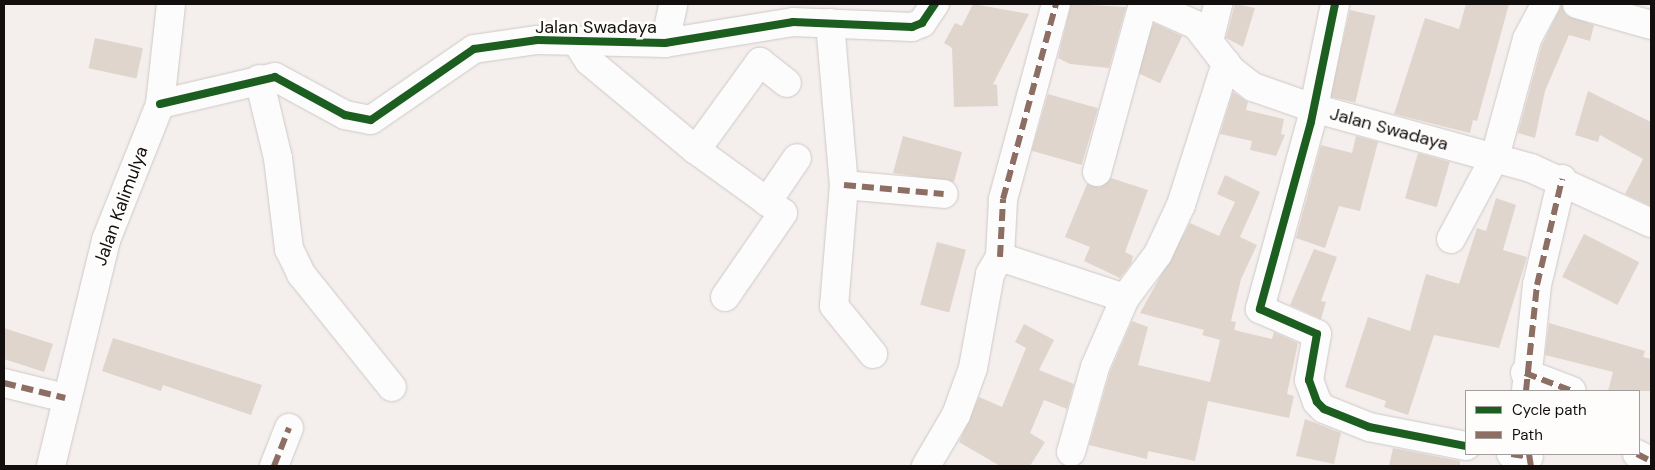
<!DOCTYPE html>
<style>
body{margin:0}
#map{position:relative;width:1655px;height:470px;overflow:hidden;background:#f4eeec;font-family:"DM Sans",sans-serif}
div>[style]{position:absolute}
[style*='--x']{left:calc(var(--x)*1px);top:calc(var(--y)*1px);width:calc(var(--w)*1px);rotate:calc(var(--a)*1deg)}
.building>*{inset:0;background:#dfd5cc;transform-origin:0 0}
.roads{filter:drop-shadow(0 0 1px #cec9c8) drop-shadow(0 0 1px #cec9c8)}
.minor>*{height:28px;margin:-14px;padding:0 14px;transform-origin:14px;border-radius:14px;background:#fdfcfc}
.quiet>*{height:6px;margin-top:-3px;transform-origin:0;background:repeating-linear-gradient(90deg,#8d6e63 0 12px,transparent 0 18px)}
.cycleway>*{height:8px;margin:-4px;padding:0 4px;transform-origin:4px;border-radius:4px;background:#1b5e20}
span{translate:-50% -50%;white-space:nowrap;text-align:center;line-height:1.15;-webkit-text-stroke:5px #fffdfc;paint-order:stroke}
.street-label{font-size:18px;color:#130f0e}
.frame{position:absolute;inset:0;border:5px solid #130f0e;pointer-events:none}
.legend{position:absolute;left:1465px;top:390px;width:175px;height:65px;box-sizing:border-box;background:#fffdfc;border:1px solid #a19e9d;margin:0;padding:6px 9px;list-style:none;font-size:15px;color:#130f0e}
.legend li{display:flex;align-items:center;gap:10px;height:25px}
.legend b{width:25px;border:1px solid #a19e9d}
</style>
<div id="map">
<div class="building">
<div style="clip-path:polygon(973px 4px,1029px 14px,993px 84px,997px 85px,998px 106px,954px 107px,952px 48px,944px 43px,955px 23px,962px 26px)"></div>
<div style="clip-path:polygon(1071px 4px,1126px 7px,1109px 68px,1070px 64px,1058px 58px)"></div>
<div style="clip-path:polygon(1235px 4px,1255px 8px,1243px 47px,1226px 38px)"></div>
<div style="clip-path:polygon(1466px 4px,1509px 4px,1477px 121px,1473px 120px,1470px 133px,1394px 114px,1425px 18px,1459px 29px)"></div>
<div style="clip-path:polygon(1562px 4px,1566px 15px,1594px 25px,1590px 41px,1569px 35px,1545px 91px,1535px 138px,1518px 133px,1542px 45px)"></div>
<div style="left:1350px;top:10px;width:26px;height:89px;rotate:13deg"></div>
<div style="left:1154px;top:23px;width:31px;height:52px;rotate:25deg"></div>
<div style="left:95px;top:38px;width:49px;height:31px;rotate:12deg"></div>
<div style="clip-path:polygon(1588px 91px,1651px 122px,1651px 206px,1625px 194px,1643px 159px,1600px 135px,1598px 142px,1575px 135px)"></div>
<div style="clip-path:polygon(1233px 92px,1248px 102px,1246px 110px,1284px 119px,1281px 134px,1285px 135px,1276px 156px,1250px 150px,1252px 141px,1220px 134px)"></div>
<div style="left:1048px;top:94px;width:52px;height:59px;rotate:16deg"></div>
<div style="clip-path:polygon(903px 136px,962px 152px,954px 182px,893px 173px)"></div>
<div style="clip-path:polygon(1356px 136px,1378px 142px,1360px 211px,1339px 206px,1325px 248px,1296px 238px,1321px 145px,1352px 153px)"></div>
<div style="left:1418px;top:153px;width:33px;height:47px;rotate:16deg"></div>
<div style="clip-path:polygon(1225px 175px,1260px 192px,1240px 237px,1257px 245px,1241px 279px,1231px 321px,1236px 322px,1234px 330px,1272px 339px,1274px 332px,1298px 343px,1287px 394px,1294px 396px,1289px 418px,1208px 401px,1195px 461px,1148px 451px,1147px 459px,1089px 445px,1110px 372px,1132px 321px,1148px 327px,1138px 365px,1210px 382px,1220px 340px,1202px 335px,1204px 330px,1140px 313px,1190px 223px,1219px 236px,1235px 202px,1217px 194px)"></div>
<div style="clip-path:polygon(1111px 178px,1148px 190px,1125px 252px,1133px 256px,1131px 264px,1120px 278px,1084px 261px,1090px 247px,1065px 237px,1087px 184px,1100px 187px)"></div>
<div style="clip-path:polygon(1496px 198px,1516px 205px,1503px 250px,1527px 257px,1499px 348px,1434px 335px,1408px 415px,1384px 407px,1386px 401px,1345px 387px,1368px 317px,1410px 331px,1426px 274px,1459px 284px,1477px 228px,1486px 231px)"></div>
<div style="left:1584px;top:234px;width:62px;height:48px;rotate:27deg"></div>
<div style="left:937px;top:242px;width:30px;height:65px;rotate:15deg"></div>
<div style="clip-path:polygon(1314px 249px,1337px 257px,1321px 301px,1326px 302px,1321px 319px,1290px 305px)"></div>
<div style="clip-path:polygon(1549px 323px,1645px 351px,1643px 357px,1651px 359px,1651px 391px,1608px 391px,1613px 372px,1545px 355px)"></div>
<div style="clip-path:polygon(1024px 324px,1054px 340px,1039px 370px,1074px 384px,1067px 409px,1044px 400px,1030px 433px,1045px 442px,1030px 466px,1000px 466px,959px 442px,979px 397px,1002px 407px,1026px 348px,1015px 342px)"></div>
<div style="clip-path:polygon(4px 328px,53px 344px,44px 372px,4px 359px)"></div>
<div style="clip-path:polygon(113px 338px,262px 385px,251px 415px,163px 385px,161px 391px,102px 371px)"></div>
<div style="clip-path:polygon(1305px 419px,1341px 433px,1334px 464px,1296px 456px)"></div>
<div style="clip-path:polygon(1393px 448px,1460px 461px,1460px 466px,1389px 466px)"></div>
</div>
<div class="roads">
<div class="minor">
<div style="--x:1149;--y:4;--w:51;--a:24.1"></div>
<div style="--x:1196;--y:25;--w:57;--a:52.1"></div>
<div style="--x:1231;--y:70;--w:28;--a:38"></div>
<div style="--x:1253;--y:87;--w:64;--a:19.3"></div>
<div style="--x:1313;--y:108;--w:226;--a:15.4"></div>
<div style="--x:1531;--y:168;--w:132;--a:24.6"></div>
<div style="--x:1335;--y:4;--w:120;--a:101.5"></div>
<div style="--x:1311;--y:122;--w:194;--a:105.3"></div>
<div style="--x:1260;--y:309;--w:62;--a:23.7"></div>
<div style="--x:1317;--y:334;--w:47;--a:99.9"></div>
<div style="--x:1309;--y:380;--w:23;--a:70"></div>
<div style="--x:1317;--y:402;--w:10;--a:45"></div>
<div style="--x:1324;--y:409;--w:48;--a:21.8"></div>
<div style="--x:1369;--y:427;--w:99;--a:11.1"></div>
<div style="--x:1577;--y:4;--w:77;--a:15.8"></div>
<div style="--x:830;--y:23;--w:163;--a:85.1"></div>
<div style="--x:844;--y:185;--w:121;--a:94.7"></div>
<div style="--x:834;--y:306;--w:62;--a:50.9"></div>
<div style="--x:1209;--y:41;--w:38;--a:-76"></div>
<div style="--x:665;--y:43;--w:40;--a:-78"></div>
<div style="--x:578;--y:44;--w:20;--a:57"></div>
<div style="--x:589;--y:61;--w:139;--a:39.8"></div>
<div style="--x:696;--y:150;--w:107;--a:35.9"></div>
<div style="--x:783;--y:213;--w:102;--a:124.6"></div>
<div style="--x:259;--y:79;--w:81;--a:76.5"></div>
<div style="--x:278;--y:158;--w:92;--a:83.1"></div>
<div style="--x:289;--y:249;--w:28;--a:64"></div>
<div style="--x:301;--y:274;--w:145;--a:51.2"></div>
<div style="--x:160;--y:104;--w:118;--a:-13.2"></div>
<div style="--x:275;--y:77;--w:80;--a:28.5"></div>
<div style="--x:345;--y:115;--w:26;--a:11"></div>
<div style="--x:371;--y:120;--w:125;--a:-34.6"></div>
<div style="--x:474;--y:49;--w:64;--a:-8.1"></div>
<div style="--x:537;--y:40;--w:128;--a:1.3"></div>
<div style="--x:665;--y:43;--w:130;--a:-9.3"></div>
<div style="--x:793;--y:22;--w:119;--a:2.4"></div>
<div style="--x:912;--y:27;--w:11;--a:-22"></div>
<div style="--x:922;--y:23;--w:23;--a:-56"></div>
<div style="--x:696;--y:150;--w:109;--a:-54"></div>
<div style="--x:760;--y:62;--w:34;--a:38"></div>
<div style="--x:1097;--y:172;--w:174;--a:-74.7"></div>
<div style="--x:844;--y:185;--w:100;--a:5.1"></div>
<div style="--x:767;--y:202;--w:53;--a:-55.7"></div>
<div style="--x:1451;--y:239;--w:93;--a:-61.8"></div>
<div style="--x:1495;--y:157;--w:122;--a:-74.8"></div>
<div style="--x:1527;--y:39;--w:40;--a:-62"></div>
<div style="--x:1000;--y:257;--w:132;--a:18.2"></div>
<div style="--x:1125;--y:298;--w:55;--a:-53.1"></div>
<div style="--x:1158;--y:254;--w:54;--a:-64.9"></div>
<div style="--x:1181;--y:205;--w:149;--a:-72.4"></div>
<div style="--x:1525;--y:373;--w:50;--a:21"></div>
<div style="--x:4;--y:383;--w:63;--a:13.8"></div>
<div style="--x:1526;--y:391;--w:107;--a:-84.1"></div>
<div style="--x:1537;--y:285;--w:109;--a:-76.7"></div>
<div style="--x:1071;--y:452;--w:88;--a:-74.2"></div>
<div style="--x:1095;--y:367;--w:75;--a:-66.5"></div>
<div style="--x:1511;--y:454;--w:18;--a:9"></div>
<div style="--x:1637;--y:454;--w:16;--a:27"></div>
<div style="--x:51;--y:466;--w:233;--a:-76.3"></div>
<div style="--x:106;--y:240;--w:146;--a:-68.3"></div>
<div style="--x:160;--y:104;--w:101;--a:-83.7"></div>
<div style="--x:274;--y:466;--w:41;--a:-68.5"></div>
<div style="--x:926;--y:466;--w:59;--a:-59.5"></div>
<div style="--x:956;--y:415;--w:50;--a:-70.1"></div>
<div style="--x:973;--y:368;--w:96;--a:-79.7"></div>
<div style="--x:990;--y:274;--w:20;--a:-60"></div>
<div style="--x:1000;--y:257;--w:58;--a:-87"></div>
<div style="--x:1003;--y:199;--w:202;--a:-74.8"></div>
</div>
</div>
<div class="quiet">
<div style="--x:844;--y:185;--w:100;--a:5.1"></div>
<div style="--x:1000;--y:257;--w:58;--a:-87"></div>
<div style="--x:1003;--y:199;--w:202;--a:-74.8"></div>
<div style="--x:1525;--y:373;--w:50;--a:21"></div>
<div style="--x:4;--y:383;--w:63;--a:13.8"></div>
<div style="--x:1526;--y:391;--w:107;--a:-84.1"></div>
<div style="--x:1537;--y:285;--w:109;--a:-76.7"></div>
<div style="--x:1511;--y:454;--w:18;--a:9"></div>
<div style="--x:1529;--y:454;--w:12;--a:81"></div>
<div style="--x:1637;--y:454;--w:16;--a:27"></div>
<div style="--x:274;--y:466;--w:41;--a:-68.5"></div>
</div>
<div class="cycleway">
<div style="--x:1335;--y:4;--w:120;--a:101.5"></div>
<div style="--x:1311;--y:122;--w:194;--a:105.3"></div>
<div style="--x:1260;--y:309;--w:62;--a:23.7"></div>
<div style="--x:1317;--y:334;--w:47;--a:99.9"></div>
<div style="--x:1309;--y:380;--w:23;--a:70"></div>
<div style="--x:1317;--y:402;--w:10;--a:45"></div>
<div style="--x:1324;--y:409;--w:48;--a:21.8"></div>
<div style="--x:1369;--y:427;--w:99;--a:11.1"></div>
<div style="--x:160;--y:104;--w:118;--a:-13.2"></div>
<div style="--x:275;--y:77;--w:80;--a:28.5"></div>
<div style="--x:345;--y:115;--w:26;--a:11"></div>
<div style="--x:371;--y:120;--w:125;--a:-34.6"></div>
<div style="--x:474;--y:49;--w:64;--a:-8.1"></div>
<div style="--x:537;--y:40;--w:128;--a:1.3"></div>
<div style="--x:665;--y:43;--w:130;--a:-9.3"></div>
<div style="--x:793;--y:22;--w:119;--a:2.4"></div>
<div style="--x:912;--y:27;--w:11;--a:-22"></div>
<div style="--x:922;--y:23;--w:23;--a:-56"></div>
</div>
<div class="street-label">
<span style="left:596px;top:27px">Jalan Swadaya</span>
<span style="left:1389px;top:129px;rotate:15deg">Jalan Swadaya</span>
<span style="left:121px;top:206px;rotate:-70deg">Jalan Kalimulya</span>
</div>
<div class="frame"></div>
<ul class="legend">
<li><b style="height:6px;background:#1b5e20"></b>Cycle path</li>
<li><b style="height:6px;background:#8d6e63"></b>Path</li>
</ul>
</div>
